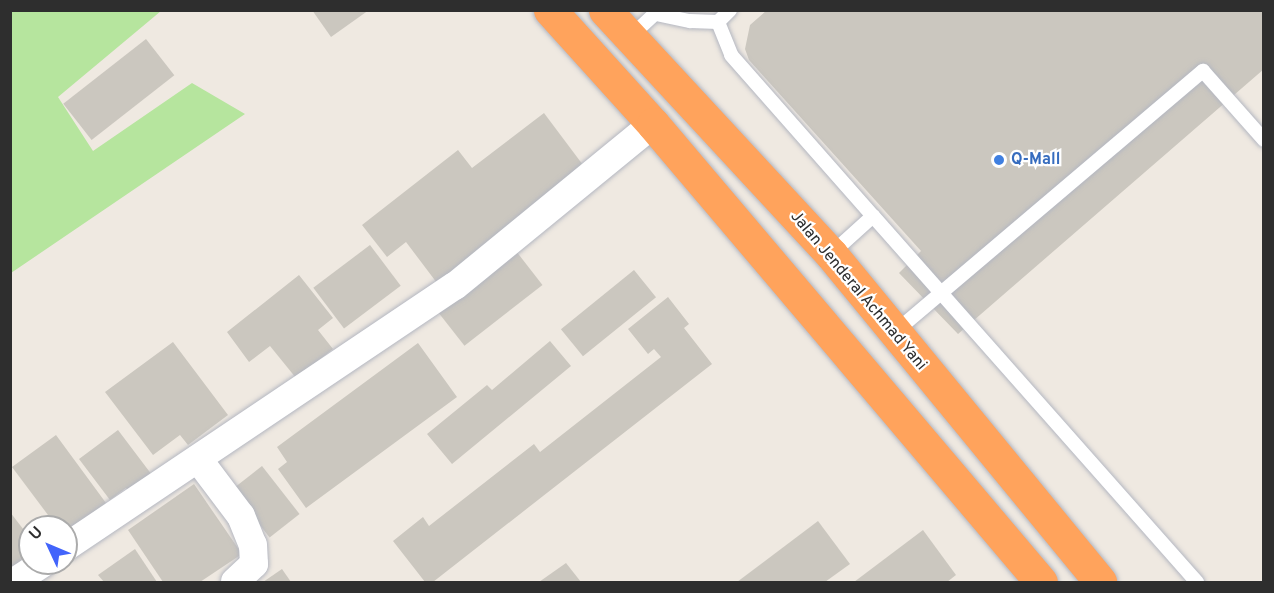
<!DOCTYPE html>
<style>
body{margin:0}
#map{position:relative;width:1274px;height:593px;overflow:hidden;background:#efe9e1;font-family:Overpass,sans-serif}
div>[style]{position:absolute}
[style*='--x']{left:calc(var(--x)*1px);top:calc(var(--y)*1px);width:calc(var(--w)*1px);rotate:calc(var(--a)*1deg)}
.green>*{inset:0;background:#b6e59e}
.building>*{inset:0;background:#cbc7bf;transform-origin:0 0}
.roads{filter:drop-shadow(0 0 2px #b4b7c1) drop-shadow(0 0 2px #b4b7c1)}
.lane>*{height:14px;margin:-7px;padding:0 7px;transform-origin:7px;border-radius:7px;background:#fff}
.street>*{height:28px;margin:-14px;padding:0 14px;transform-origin:14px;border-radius:14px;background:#fff}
.highway>*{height:33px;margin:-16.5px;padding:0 16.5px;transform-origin:16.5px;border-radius:16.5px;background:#ffa35c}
.dots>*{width:16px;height:16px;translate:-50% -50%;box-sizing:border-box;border:3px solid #fff;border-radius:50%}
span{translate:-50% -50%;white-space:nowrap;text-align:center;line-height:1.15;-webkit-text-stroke:4.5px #fff;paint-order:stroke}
.shop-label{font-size:16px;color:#366cbe;font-weight:700}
.left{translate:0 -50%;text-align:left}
.street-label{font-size:16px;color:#2e2e2e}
.frame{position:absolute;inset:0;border:12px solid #2e2e2e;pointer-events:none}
.north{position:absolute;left:18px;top:515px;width:60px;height:60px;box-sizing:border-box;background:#fff;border:2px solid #ababab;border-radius:50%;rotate:314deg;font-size:16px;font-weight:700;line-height:24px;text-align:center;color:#2e2e2e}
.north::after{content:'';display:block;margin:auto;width:21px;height:27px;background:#4264fb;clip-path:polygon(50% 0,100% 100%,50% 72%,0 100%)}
</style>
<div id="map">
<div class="green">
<div style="clip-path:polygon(11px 10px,161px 11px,58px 97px,93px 151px,192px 83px,245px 114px,11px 273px)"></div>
</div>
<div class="building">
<div style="clip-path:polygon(312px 10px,369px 10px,331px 37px)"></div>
<div style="clip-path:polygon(767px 10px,1264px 10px,1264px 69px,958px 334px,899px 273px,921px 251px,749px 60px,745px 49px,750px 25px)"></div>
<div style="left:146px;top:39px;width:46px;height:105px;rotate:52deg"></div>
<div style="clip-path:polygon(544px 113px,586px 169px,437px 283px,406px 242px,387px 257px,362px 225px,458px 150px,472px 168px)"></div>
<div style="left:370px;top:245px;width:51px;height:71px;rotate:53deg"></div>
<div style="left:516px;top:251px;width:43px;height:99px;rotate:52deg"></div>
<div style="left:634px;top:270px;width:35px;height:94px;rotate:51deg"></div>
<div style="clip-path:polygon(299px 275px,333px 318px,318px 330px,333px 349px,296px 378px,270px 346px,249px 362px,227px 332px)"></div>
<div style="clip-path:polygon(668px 297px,689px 324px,684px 328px,712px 364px,433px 582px,425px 582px,393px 541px,423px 517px,429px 526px,534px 444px,540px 452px,661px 357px,654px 349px,648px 354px,628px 329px)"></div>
<div style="clip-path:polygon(550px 341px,571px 366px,452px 464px,427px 434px,487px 385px,492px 390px)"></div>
<div style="clip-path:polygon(173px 342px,228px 415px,188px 445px,180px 435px,153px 455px,105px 392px)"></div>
<div style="clip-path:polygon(418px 343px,457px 397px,306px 508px,278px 469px,287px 462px,277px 447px)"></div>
<div style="clip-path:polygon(118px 430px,152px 475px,129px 493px,126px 488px,110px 500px,79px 459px)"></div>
<div style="clip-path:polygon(56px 435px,106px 503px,66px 533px,66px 527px,57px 527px,12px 467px)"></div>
<div style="left:262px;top:466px;width:61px;height:38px;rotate:52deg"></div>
<div style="clip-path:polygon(194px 484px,242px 554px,200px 582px,163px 582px,128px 530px)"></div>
<div style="clip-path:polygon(10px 512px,30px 538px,30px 554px,10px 569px)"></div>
<div style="clip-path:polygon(818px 521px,850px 564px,825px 582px,737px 582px)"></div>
<div style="clip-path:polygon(923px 530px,956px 575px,947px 582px,854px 582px)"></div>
<div style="clip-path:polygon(135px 549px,157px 582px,104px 582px,98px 575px)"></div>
<div style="clip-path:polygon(566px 563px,581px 582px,539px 582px)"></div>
<div style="clip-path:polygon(282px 569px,291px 582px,263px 582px)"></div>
</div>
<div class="roads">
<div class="lane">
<div style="--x:730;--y:10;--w:17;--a:135"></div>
<div style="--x:718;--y:22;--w:35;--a:68"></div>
<div style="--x:731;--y:55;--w:215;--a:48.6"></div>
<div style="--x:873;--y:216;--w:57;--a:137.9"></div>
<div style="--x:656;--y:14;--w:35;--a:12"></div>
<div style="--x:690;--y:21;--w:28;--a:2"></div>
<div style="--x:630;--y:37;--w:40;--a:-43"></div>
<div style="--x:873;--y:216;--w:489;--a:48.5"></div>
<div style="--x:895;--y:332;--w:404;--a:-40.3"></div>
<div style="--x:1203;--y:71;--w:92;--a:48.5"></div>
</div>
<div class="street">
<div style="--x:198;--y:459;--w:71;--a:53"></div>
<div style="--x:241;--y:516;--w:31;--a:68"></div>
<div style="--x:253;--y:545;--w:19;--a:87"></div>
<div style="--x:254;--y:564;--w:26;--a:137"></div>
<div style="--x:66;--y:547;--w:468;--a:-33.9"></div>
<div style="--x:455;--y:286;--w:256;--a:-39.3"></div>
<div style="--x:14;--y:582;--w:35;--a:-33"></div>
</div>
<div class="highway">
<div style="--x:550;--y:10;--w:154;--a:47.9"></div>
<div style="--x:653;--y:124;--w:600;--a:49.73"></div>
<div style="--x:605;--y:10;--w:333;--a:47.2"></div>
<div style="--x:831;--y:254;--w:424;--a:50.6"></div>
</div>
</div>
<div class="dots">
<div style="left:999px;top:160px;background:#3f7fe0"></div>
</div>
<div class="shop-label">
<span class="left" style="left:1011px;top:160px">Q-Mall</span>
</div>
<div class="street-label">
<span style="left:858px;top:291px;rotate:50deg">Jalan Jenderal Achmad Yani</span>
</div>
<div class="frame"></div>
<div class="north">U</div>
</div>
